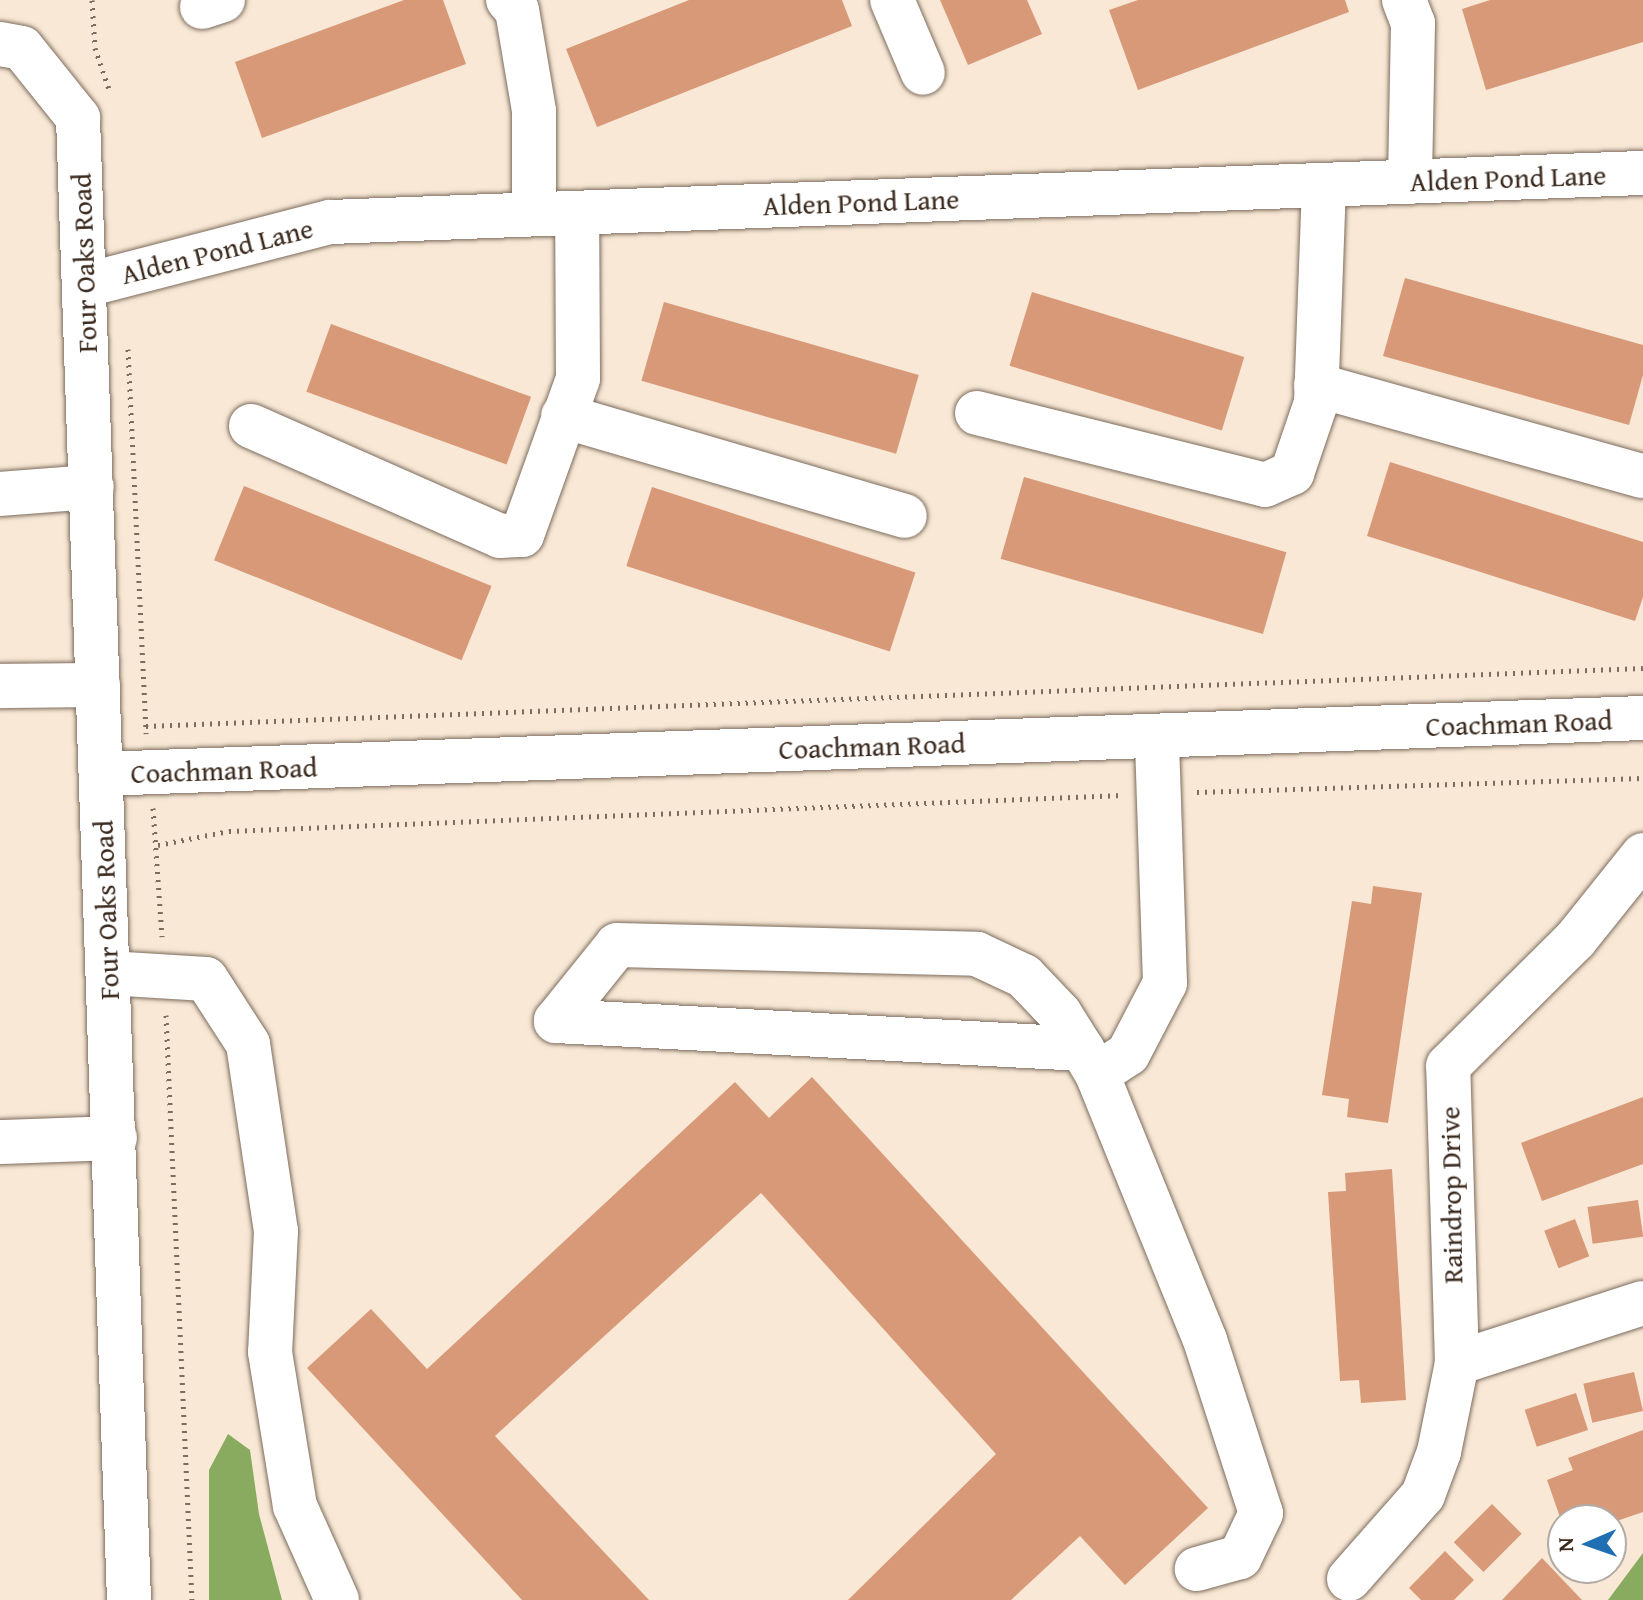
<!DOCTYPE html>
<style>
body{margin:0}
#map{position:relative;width:1643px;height:1600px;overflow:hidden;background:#f8e8d5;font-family:"Gentium Book Plus",serif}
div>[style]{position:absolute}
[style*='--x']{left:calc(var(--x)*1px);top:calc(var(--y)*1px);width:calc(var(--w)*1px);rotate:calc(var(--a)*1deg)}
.forest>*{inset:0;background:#89ab60}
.building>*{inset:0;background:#d89979;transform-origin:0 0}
.path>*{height:5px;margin-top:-2.5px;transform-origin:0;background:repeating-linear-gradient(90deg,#7d6c5e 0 2px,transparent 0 8px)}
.roads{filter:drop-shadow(0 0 2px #7d6c5e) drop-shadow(0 0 2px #7d6c5e)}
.minor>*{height:44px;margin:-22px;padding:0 22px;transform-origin:22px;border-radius:22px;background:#fff}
span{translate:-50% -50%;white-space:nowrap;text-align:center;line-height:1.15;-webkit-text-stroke:6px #fff;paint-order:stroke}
.street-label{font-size:28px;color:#3b2a1e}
.north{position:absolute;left:1547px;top:1504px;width:80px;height:80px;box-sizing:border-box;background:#fff;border:2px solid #b1aaa5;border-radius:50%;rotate:268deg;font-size:22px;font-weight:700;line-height:32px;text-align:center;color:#3b2a1e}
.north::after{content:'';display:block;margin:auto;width:28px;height:36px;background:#1f6fb2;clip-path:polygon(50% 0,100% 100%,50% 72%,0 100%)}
</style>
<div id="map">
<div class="forest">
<div style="clip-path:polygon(228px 1434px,250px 1450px,259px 1514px,282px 1600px,209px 1600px,209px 1470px)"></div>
<div style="clip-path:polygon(1643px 1553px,1643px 1600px,1608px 1600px)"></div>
</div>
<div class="building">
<div style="clip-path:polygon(404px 0,443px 0,466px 64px,262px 138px,235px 62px)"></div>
<div style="clip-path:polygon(689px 0,842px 0,852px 26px,597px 127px,566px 49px)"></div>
<div style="clip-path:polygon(940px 0,1027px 0,1042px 34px,968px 65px)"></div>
<div style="clip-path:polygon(1138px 0,1345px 0,1349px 12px,1138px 90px,1109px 10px)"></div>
<div style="clip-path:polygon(1490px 0,1643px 0,1643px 42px,1486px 90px,1462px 9px)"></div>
<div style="clip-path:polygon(1405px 278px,1643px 345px,1643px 375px,1629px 425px,1383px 356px)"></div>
<div style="left:1032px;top:292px;width:222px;height:77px;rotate:17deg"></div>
<div style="left:664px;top:302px;width:265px;height:82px;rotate:16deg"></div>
<div style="left:331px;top:324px;width:213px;height:72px;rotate:20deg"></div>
<div style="clip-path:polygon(1390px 462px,1643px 542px,1643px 597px,1635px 621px,1367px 536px)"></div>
<div style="left:1024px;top:477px;width:273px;height:85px;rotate:16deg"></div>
<div style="left:244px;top:486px;width:267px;height:80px;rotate:22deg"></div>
<div style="left:652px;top:487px;width:277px;height:83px;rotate:18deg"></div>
<div style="clip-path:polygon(1373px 886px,1422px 893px,1388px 1123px,1347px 1117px,1349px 1099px,1322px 1095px,1352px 901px,1371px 904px)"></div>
<div style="clip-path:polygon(812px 1077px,1208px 1508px,1125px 1585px,1080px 1536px,1011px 1600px,848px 1600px,996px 1454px,761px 1193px,495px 1436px,649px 1600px,522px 1600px,307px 1368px,371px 1309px,427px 1369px,735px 1082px,769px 1118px)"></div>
<div style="clip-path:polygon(1643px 1097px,1643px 1164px,1542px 1201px,1521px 1143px)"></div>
<div style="clip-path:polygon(1392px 1169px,1406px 1400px,1361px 1403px,1359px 1380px,1340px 1381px,1328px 1192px,1346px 1191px,1345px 1173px)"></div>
<div style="left:1638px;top:1200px;width:37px;height:51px;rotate:82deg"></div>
<div style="left:1575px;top:1219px;width:40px;height:33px;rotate:69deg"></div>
<div style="left:1634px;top:1372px;width:40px;height:52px;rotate:77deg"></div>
<div style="left:1576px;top:1393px;width:39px;height:54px;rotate:72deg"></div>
<div style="clip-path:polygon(1643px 1430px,1643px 1512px,1611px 1523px,1561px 1520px,1547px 1480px,1573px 1470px,1568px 1458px)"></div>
<div style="left:1492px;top:1504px;width:42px;height:54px;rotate:45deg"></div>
<div style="clip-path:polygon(1445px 1551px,1474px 1580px,1454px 1600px,1421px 1600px,1409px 1588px)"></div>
<div style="clip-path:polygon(1542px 1558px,1582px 1600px,1502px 1600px)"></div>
</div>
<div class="path">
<div style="--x:92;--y:0;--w:48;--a:86.4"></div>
<div style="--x:95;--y:48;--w:46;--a:71.2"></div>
<div style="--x:128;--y:349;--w:385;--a:87.3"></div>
<div style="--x:146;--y:726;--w:1498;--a:-2.22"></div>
<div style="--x:1197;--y:792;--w:446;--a:-1.8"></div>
<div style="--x:153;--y:808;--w:129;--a:86"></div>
<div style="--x:158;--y:845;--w:72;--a:-11.2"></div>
<div style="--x:229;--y:831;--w:895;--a:-2.31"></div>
<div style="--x:166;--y:1015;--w:586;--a:87.46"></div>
</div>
<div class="roads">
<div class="minor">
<div style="--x:508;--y:0;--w:13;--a:48"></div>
<div style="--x:517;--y:10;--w:102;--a:80.4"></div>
<div style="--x:534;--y:111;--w:103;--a:90"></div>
<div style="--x:892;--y:0;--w:79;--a:67"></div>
<div style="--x:1404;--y:0;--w:25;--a:69"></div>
<div style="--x:1413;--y:23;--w:159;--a:91.1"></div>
<div style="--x:202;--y:7;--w:22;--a:-18"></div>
<div style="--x:0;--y:44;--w:22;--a:10"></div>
<div style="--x:22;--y:48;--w:90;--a:51.3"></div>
<div style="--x:78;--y:118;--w:1483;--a:88.03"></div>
<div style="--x:86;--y:285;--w:252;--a:-14.5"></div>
<div style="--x:330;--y:222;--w:1314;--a:-2.14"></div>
<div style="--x:1316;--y:385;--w:339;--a:15.6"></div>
<div style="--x:977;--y:413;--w:297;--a:14"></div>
<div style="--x:1265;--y:485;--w:30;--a:-24"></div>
<div style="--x:1292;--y:473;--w:74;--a:-71.1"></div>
<div style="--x:1316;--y:403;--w:218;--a:-87.9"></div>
<div style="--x:563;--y:416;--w:356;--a:16.3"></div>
<div style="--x:251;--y:426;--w:272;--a:23.8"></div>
<div style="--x:500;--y:536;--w:22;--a:-3"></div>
<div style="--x:522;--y:535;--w:166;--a:-70.3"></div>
<div style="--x:578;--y:379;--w:166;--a:-90.3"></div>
<div style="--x:0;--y:494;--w:92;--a:-4.4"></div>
<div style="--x:0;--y:686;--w:98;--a:-0.6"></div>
<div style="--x:101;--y:774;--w:1543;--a:-2.08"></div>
<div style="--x:108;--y:973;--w:98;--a:3.5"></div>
<div style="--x:206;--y:979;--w:77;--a:57.1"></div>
<div style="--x:248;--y:1044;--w:189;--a:81.5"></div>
<div style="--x:276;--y:1231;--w:121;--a:92.8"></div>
<div style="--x:270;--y:1352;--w:156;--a:80.8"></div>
<div style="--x:295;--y:1506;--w:103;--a:65.9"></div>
<div style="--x:1082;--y:1049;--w:527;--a:-176.95"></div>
<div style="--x:556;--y:1021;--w:97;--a:-51.2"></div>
<div style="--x:617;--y:945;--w:360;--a:1.4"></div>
<div style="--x:977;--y:954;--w:52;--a:25.1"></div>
<div style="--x:1024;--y:976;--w:52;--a:46.5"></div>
<div style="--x:1060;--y:1014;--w:41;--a:57.8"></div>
<div style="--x:1082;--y:1049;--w:29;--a:59"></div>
<div style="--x:1097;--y:1074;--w:287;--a:67.9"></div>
<div style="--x:1205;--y:1340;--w:182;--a:72.1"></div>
<div style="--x:1261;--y:1513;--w:49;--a:115.5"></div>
<div style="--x:1240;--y:1557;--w:45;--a:164.4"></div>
<div style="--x:1097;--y:1074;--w:37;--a:-33"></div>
<div style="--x:1128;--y:1054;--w:80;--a:-62.5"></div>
<div style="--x:1165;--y:983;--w:247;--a:-91.9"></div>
<div style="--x:0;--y:1142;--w:115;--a:-2"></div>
<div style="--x:1457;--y:1363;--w:195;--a:-17.9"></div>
<div style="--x:1349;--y:1579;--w:112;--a:-48.6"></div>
<div style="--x:1423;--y:1495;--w:46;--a:-69.6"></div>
<div style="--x:1439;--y:1452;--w:91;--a:-78.6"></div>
<div style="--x:1457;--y:1363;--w:297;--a:-91.7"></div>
<div style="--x:1448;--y:1066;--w:179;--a:-44.8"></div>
<div style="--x:1575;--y:940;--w:109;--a:-51.3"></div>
</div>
</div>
<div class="street-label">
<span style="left:1508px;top:178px;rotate:-2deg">Alden Pond Lane</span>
<span style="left:861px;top:202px;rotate:-2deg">Alden Pond Lane</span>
<span style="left:217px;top:251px;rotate:-14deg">Alden Pond Lane</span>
<span style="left:84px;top:263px;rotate:-92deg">Four Oaks Road</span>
<span style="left:1519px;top:723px;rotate:-2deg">Coachman Road</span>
<span style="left:872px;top:746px;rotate:-2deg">Coachman Road</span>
<span style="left:224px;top:770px;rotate:-2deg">Coachman Road</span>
<span style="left:106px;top:910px;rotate:-92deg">Four Oaks Road</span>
<span style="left:1451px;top:1195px;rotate:-91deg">Raindrop Drive</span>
</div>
<div class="north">N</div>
</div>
